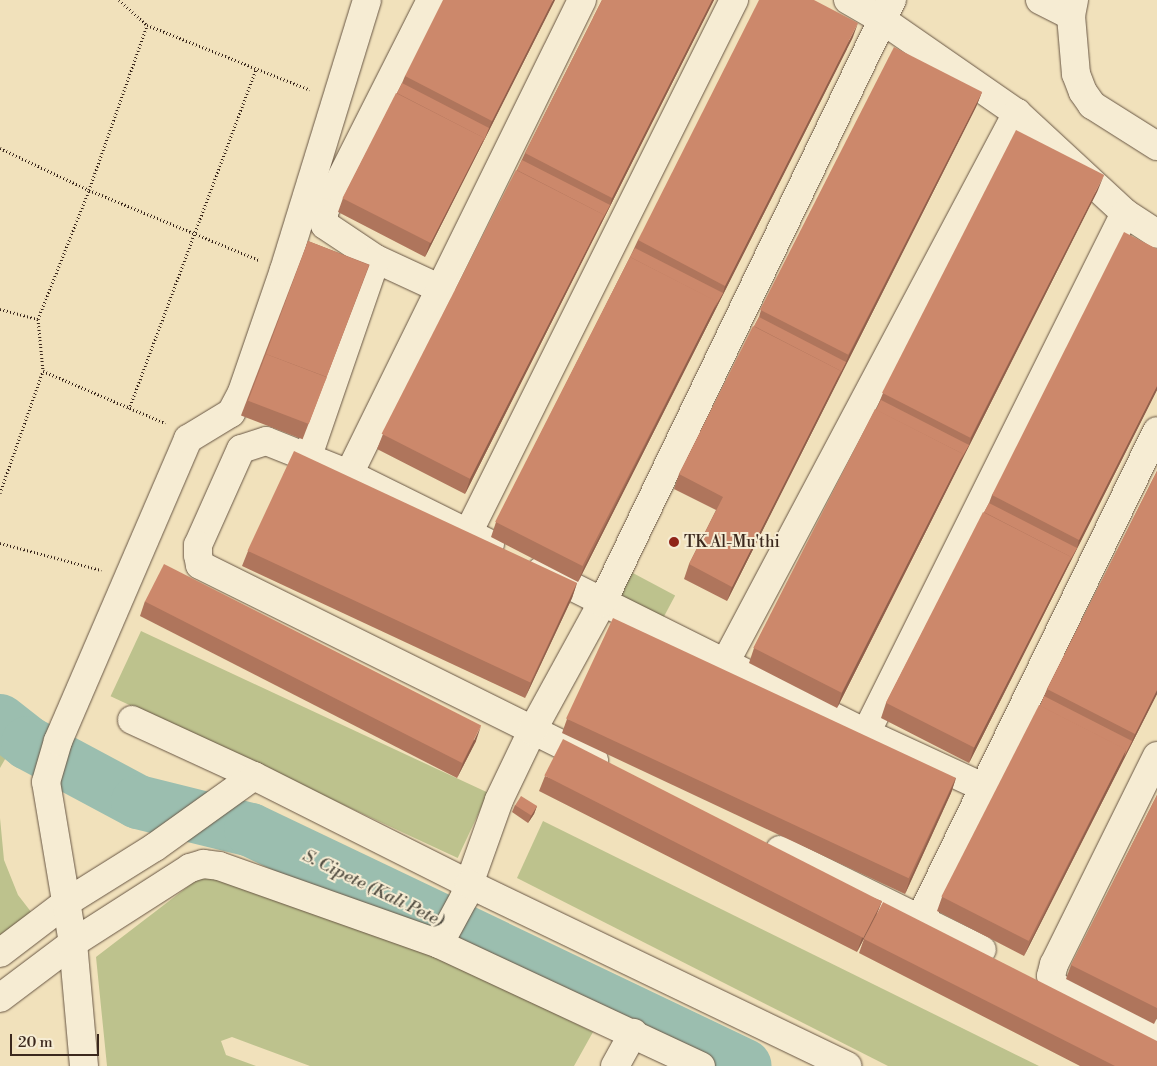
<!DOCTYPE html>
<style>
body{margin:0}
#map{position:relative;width:1157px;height:1066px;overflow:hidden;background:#f1e1bb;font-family:"Libre Bodoni",serif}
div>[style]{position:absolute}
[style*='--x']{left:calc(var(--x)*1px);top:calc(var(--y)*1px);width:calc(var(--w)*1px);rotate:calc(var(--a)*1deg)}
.green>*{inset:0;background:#bdc28d;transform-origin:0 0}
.river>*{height:54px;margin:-27px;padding:0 27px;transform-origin:27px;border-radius:27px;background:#9bbeaf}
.path>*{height:3px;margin-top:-1.5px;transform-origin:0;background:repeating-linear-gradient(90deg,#3b281d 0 1px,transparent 0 3.5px)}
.roads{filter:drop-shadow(0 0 1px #685644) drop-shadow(0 0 1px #685644)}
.minor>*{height:28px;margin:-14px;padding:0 14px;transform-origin:14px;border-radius:14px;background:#f6ecd3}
.wall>*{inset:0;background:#af755c;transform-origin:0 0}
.shaded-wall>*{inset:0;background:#8f5f4b}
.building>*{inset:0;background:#cc886b;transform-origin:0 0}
.dots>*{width:14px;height:14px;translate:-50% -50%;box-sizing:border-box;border:2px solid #f6ecd3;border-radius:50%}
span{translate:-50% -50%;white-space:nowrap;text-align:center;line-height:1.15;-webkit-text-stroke:4px #f6ecd3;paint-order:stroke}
.poi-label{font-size:16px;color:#3b281d}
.left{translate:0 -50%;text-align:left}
.water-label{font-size:18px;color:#534e42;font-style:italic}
.scale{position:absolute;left:10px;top:1034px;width:89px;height:22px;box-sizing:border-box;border:2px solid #3b281d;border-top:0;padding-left:6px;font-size:15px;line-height:18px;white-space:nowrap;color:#3b281d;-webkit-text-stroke:4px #f6ecd3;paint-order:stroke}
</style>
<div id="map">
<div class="green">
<div style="left:631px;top:572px;width:50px;height:34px;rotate:28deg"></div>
<div style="left:141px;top:631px;width:383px;height:72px;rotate:25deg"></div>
<div style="clip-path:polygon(0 734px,12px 747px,0 768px)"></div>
<div style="clip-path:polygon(0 818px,4px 860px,18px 895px,35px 917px,0 942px)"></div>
<div style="clip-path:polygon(543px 821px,1039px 1066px,888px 1066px,517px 878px)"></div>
<div style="clip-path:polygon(203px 875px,390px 933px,593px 1032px,574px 1066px,310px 1066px,232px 1037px,221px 1041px,226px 1055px,256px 1066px,107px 1066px,96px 957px)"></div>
</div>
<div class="river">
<div style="--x:0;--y:721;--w:36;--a:38"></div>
<div style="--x:28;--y:743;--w:125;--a:28.2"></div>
<div style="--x:138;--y:802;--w:116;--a:13.9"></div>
<div style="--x:251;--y:830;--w:547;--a:25.54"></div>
</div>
<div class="path">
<div style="--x:119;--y:0;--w:38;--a:42"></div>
<div style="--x:0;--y:148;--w:98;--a:25.3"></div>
<div style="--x:89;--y:190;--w:184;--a:22.4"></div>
<div style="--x:0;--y:309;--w:39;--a:15"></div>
<div style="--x:38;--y:319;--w:52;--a:84.5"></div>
<div style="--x:43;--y:371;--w:133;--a:23.1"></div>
<div style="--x:38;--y:319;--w:139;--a:-68.4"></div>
<div style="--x:89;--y:190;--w:175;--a:-70.6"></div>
<div style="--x:147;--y:25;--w:175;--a:21.7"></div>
<div style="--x:129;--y:409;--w:362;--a:-69.5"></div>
<div style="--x:0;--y:493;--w:129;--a:-70.6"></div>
<div style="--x:0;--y:543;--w:105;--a:15"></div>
</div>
<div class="roads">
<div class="minor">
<div style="--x:431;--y:0;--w:237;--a:116.8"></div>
<div style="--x:324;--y:212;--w:7;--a:90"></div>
<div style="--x:324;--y:219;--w:6;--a:81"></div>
<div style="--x:325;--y:225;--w:61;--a:33.7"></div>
<div style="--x:376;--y:259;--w:72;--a:24.8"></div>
<div style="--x:848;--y:0;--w:38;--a:30"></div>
<div style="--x:881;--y:19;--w:165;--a:34.7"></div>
<div style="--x:1017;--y:113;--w:147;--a:42.8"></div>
<div style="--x:1125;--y:213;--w:38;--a:33"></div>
<div style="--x:1040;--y:0;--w:35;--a:27"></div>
<div style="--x:1074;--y:0;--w:16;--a:101"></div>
<div style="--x:1071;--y:16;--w:58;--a:85.1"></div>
<div style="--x:1076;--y:74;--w:19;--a:69"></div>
<div style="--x:1083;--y:92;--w:16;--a:55"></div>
<div style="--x:1092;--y:105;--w:77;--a:32.2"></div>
<div style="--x:308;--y:456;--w:208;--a:-71"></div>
<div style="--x:349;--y:474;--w:528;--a:-63.82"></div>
<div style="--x:468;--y:533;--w:596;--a:-63.48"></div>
<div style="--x:490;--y:544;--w:157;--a:-153.6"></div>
<div style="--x:349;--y:474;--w:89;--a:-158.3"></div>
<div style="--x:266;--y:441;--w:26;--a:162"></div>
<div style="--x:241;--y:449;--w:105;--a:114.1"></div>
<div style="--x:198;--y:545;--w:10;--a:90"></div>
<div style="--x:198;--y:555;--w:10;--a:79"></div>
<div style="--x:200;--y:565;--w:440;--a:26.4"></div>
<div style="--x:541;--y:571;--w:363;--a:26.5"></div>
<div style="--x:866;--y:733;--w:129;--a:24.8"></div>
<div style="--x:725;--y:663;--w:623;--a:-62.04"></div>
<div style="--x:132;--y:720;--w:134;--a:24.7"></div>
<div style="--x:866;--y:733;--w:581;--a:-63.52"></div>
<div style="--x:1157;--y:756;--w:232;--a:116.3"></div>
<div style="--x:1054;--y:964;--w:12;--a:104"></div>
<div style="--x:1051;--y:976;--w:10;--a:73"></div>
<div style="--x:1054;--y:986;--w:114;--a:25.4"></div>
<div style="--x:780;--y:850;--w:225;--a:26.3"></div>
<div style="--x:921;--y:917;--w:540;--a:-64.1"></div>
<div style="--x:439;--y:944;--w:52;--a:-61.5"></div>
<div style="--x:464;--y:898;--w:104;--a:-70.3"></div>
<div style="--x:499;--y:800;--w:76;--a:-64.4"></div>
<div style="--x:532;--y:731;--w:146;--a:-61.3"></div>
<div style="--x:602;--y:603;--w:669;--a:-64.32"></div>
<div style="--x:0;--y:953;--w:84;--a:-37.3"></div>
<div style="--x:67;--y:902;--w:104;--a:-32"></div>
<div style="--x:155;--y:847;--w:122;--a:-35.6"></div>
<div style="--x:254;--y:776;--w:241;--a:26.7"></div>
<div style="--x:469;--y:884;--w:420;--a:25.7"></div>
<div style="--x:0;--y:998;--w:91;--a:-37"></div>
<div style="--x:73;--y:943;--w:139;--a:-32.7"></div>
<div style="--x:190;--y:868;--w:14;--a:-17"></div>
<div style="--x:203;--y:864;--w:16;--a:7"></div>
<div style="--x:219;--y:866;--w:233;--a:19.5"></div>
<div style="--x:439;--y:944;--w:289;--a:25"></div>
<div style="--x:84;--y:1066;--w:123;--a:-95.1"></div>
<div style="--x:73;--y:943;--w:163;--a:-99.5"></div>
<div style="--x:46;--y:782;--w:43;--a:-73.7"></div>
<div style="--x:58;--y:741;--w:329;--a:-66.7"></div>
<div style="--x:188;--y:439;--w:50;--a:-31.2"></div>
<div style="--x:231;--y:413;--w:24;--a:-62"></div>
<div style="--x:242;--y:392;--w:129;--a:-71"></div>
<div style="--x:284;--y:270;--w:282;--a:-72.9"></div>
<div style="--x:615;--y:1066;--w:38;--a:-61"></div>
</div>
</div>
<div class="wall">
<div style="clip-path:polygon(555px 0,425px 257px,338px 212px,343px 198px,402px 83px,405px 76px)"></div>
<div style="clip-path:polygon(602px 0,714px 0,465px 494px,377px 449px,383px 434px,517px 170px,525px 153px)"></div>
<div style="clip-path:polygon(853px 37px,578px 582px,491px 537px,496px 522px,630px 257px,638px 240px)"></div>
<div style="clip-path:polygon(982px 92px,976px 107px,727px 601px,684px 579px,689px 564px,716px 510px,674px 489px,679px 474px,759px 317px,761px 310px)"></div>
<div style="clip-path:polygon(1098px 190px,837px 708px,749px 663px,754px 648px,876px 410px,883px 393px)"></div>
<div style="left:308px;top:241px;width:66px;height:187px;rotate:21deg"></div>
<div style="clip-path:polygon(1157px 249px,1157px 390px,969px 763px,881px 718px,886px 703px,989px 503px,992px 495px)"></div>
<div style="clip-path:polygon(1157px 471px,1157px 694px,1024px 956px,937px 911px,942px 897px,1040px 706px,1047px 689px)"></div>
<div style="clip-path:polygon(248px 551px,577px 583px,572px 598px,525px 698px,242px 566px)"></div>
<div style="clip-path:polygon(145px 601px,476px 741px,457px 778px,140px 616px)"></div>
<div style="clip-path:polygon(567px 719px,956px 778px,951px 793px,905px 894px,562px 733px)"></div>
<div style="clip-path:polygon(545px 776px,882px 901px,877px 914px,1157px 1066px,1080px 1066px,859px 953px,864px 939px,870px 927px,857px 952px,539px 791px)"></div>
<div style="clip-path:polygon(1157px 795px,1157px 1018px,1154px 1024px,1066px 979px,1071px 965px)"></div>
<div style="clip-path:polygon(515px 805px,537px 806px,534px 814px,528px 823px,512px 812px)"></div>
</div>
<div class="shaded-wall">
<div style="clip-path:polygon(553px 0,555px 0,425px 257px,430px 243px,489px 128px,492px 121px)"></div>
<div style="clip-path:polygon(712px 0,714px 0,465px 494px,470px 479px,604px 215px,610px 205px,612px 198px)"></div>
<div style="clip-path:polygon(858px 23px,853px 37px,578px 582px,584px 567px,717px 302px,723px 293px,725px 286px)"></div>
<div style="clip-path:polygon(982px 92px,976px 107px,727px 601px,732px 587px,841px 371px,846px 362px,849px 355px)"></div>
<div style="clip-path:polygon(1104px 175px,1098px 190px,837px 708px,842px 693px,963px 454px,969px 445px,971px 438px)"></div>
<div style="clip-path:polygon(1157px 386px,1157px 390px,969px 763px,974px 748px,1071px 557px,1077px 548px,1079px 540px)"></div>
<div style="clip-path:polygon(577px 583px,572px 598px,525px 698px,531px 683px)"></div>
<div style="clip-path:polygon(1157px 690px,1157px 694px,1024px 956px,1030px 942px,1126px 750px,1132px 741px,1135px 734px)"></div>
<div style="clip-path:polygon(481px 726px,476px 741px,457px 778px,463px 763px)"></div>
<div style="clip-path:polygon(956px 778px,951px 793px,905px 894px,910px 879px)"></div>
<div style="clip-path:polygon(537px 806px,534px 814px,528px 823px,531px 816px)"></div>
<div style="clip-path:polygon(882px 901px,876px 915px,857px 952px,862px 938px)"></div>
</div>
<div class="building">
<div style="clip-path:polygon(443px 0,553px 0,492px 121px,405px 76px)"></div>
<div style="clip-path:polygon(602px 0,712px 0,612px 198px,525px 153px)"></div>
<div style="clip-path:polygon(759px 0,814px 0,858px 23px,725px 286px,638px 240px)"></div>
<div style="left:894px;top:47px;width:99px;height:295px;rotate:27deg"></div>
<div style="clip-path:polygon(402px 83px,489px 128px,482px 145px,484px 138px,397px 93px)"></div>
<div style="left:396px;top:93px;width:99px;height:118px;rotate:27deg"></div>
<div style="left:1016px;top:130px;width:99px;height:295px;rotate:27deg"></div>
<div style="clip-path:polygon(522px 160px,610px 205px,601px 222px,604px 215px,517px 170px)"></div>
<div style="left:516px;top:170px;width:99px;height:296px;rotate:27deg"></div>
<div style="clip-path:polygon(1124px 232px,1157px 249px,1157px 386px,1079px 540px,992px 495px)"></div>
<div style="clip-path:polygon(308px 241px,369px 265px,324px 384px,327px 377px,266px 354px)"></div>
<div style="clip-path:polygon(635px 248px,723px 293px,714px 309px,717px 302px,630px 257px)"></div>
<div style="left:630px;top:257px;width:98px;height:297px;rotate:27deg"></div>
<div style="clip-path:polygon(759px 317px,846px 362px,838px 378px,841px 371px,754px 326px)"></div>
<div style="clip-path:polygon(753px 326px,841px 371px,732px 587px,689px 564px,723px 497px,679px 474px)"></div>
<div style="left:266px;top:354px;width:65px;height:50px;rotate:21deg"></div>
<div style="clip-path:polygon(881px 400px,969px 445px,960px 461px,963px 454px,876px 410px)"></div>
<div style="left:875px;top:409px;width:99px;height:268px;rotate:27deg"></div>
<div style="left:294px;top:451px;width:312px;height:110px;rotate:25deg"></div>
<div style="clip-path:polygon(1157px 471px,1157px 690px,1135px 734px,1047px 689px)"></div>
<div style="clip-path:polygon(989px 503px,1077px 548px,1068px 564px,1071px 557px,984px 512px)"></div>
<div style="left:983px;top:512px;width:99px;height:214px;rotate:27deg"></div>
<div style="left:164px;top:564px;width:356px;height:42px;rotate:27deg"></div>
<div style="left:613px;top:618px;width:378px;height:111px;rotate:25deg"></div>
<div style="clip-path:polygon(1044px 696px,1132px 741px,1124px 757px,1126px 750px,1040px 706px)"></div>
<div style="left:1039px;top:705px;width:98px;height:215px;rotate:27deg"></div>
<div style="left:563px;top:739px;width:358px;height:41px;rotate:27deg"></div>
<div style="clip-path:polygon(1157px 795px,1157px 1008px,1071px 965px)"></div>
<div style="left:521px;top:796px;width:19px;height:11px;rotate:32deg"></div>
<div style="clip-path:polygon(883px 902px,1157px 1041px,1157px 1066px,1115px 1066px,864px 939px)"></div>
</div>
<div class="dots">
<div style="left:674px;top:542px;background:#8f2418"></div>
</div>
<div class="poi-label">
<span class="left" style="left:684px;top:542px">TK Al-Mu'thi</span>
</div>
<div class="water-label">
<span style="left:373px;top:889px;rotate:26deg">S. Cipete (Kali Pete)</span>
</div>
<div class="scale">20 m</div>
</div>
